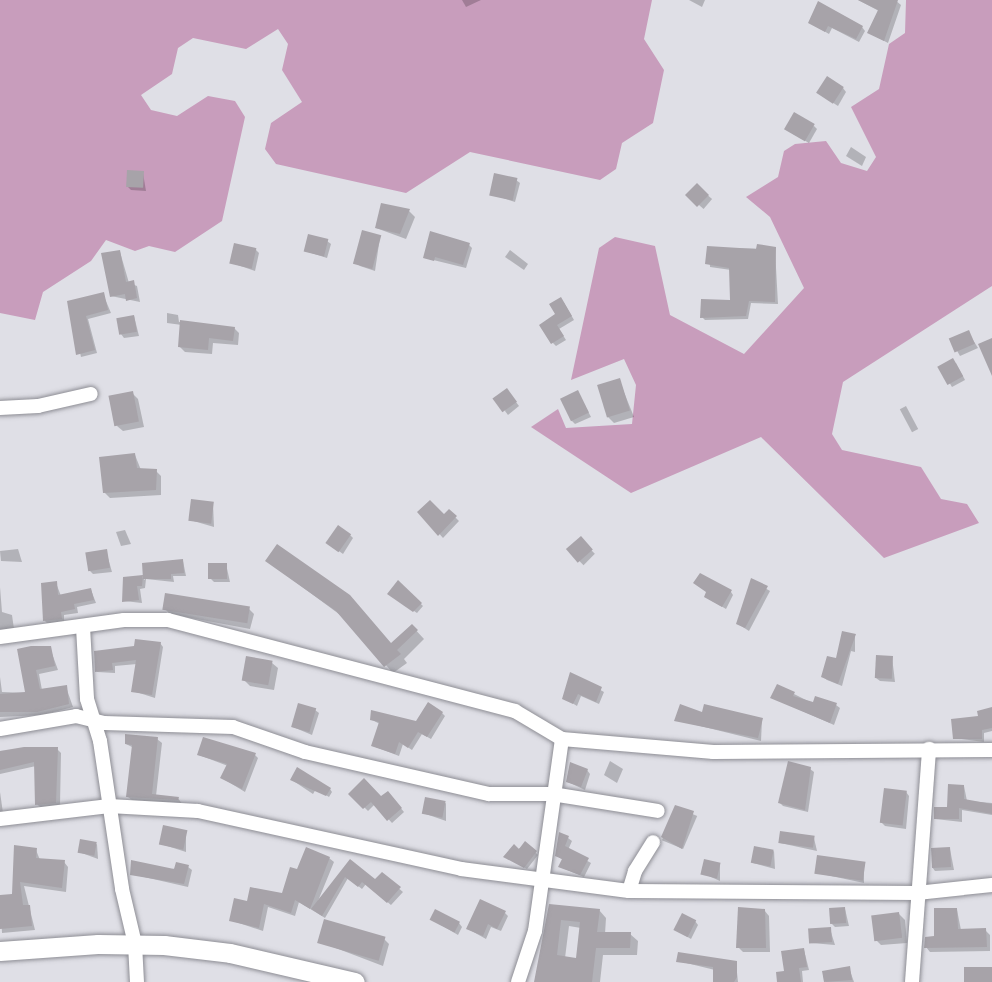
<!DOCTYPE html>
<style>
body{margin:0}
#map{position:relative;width:992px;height:982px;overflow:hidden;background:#dfdfe6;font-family:"Exo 2",sans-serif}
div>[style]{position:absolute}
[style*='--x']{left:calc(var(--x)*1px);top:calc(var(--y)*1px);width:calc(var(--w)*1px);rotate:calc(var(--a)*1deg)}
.green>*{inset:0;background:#c89dbc}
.shadow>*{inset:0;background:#0003;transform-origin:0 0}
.building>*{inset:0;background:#a7a3a9;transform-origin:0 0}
.roads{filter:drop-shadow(0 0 2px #8d8d94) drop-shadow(0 0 2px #8d8d94)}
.street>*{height:14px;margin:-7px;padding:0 7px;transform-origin:7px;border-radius:7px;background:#fff}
.secondary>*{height:19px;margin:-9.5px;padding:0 9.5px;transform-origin:9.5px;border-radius:9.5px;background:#fff}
span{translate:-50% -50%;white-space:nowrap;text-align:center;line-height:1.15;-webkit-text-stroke:5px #dfdfe6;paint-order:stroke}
</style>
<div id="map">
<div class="green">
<div style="clip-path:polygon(0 0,652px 0,644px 39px,664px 70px,653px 123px,622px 143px,616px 169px,600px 180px,470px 152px,406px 193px,276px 164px,265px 149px,271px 123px,302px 102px,282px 70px,288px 44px,278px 29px,246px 49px,193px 38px,178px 48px,172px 74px,141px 95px,151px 110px,177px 116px,208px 96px,235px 101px,245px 117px,222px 221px,175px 252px,149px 246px,135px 251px,106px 240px,91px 261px,43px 292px,35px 320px,0 313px)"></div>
<div style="clip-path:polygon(906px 0,992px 0,992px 286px,843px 382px,832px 434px,842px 450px,921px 467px,941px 499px,967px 504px,979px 523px,884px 558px,761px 437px,631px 493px,531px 427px,558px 409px,566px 428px,632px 424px,636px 385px,624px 359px,571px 380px,599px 248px,615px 237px,655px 246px,670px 315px,744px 354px,804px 288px,770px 217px,746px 197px,778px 177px,784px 151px,795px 144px,826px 141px,841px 163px,867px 171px,876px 157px,851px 107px,879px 89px,889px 44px,905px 33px)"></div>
</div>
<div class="shadow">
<div style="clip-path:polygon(462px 0,481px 0,466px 7px)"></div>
<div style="clip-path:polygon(689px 0,705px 0,702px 7px)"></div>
<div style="clip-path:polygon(858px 0,895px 0,901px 5px,888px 43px,869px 33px,879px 11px)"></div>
<div style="clip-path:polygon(810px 23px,862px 27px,865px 31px,859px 42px,832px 28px,829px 34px)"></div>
<div style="clip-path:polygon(843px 88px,846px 92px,838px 106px,818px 93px)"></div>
<div style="clip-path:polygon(814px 126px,817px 129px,809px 143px,790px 132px)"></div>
<div style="clip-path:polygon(851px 147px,866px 157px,862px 166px,846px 156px)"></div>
<div style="clip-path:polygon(143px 173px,146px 191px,131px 190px,127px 186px)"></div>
<div style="clip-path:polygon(516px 180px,520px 183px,515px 202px,491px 194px)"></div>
<div style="left:697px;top:186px;width:20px;height:13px;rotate:41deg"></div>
<div style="clip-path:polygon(409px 211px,415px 217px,406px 239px,376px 228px)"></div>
<div style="clip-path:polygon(380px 237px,375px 271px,360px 266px,357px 263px)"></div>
<div style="clip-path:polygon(327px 241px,331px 244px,327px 258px,305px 251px)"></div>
<div style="clip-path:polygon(469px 245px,472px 248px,466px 268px,425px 258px)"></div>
<div style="clip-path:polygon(709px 248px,775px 249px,778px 304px,751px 303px,748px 319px,705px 320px,702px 317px,732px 302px,731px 270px,710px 267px)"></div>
<div style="clip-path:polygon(255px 249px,259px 253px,255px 271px,232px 263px)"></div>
<div style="clip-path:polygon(510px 250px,528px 264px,524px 270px,505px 257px)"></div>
<div style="clip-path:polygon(120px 252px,129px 283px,137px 286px,140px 302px,111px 296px)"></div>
<div style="clip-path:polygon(103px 294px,111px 313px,88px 319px,97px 353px,81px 357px,69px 303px)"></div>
<div style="clip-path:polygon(564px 303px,574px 320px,559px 329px,566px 340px,556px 346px,553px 343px,558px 315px)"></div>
<div style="clip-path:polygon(167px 313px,178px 315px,179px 322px,234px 328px,239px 333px,238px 345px,213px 343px,212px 354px,185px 352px,179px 346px,182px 325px,167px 323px)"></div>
<div style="clip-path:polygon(134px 316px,139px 336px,124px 338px,121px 334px)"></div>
<div style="clip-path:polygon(968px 332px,978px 348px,960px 356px,951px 340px)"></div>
<div style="clip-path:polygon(956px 363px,965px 380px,952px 387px,940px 367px)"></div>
<div style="clip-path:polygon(619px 380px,634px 417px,614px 423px,608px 417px)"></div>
<div style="clip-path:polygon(578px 392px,591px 417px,575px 424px,572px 421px)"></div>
<div style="clip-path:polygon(132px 393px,138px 399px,144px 427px,123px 431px,117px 426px)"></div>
<div style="clip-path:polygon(510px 394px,519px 406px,508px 415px,505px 411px)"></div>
<div style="left:906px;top:406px;width:26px;height:7px;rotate:62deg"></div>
<div style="clip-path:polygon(135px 455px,141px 470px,156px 471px,161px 476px,161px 495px,110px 498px,104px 492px)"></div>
<div style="clip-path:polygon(213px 504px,214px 527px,190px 520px)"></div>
<div style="clip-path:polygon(449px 511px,459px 521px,443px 538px,420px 512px,444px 516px)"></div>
<div style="clip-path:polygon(125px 530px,131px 544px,121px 546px,116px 532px)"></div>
<div style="clip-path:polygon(350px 535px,353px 538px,343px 554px,332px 546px)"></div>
<div style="left:580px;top:539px;width:21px;height:16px;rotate:45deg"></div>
<div style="clip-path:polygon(18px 549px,22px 562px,1px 561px,0 551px)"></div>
<div style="clip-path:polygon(106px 551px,112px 572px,93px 574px,90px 571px)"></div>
<div style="clip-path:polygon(183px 561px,186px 576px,173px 576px,174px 582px,146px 579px,145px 588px,140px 589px,142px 603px,124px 601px,142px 577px,145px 580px,144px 564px)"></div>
<div style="clip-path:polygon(267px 561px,392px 645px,412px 626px,424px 639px,404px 659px,407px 663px,393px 673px,343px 617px)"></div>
<div style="clip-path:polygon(226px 564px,230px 582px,214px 582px,210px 578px)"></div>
<div style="clip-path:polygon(751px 580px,770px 591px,749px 631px,738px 624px)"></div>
<div style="clip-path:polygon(56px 583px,61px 596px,91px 590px,96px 603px,77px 607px,78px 613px,64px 615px,64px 622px,48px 624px,45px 621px)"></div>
<div style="clip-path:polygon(398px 583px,423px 606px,417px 613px,392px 596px)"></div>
<div style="clip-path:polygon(0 587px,2px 612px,12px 615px,14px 629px,0 631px)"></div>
<div style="clip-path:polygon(708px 592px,731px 592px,733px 595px,726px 609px,709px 599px)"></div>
<div style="clip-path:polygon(165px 609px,249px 609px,254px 614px,250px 629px,170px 614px)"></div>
<div style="clip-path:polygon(855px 635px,855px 652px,851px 651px,842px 686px,827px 680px,823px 677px)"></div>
<div style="clip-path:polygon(160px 643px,163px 647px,155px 698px,133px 691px,137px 664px,115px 666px,115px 673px,97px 672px,96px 653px)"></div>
<div style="clip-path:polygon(50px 648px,58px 670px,39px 674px,42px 690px,66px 687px,73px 707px,42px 715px,0 717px,0 677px,2px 692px,27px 693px,19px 651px)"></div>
<div style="clip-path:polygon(892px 657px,895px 682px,880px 681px,876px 678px)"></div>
<div style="clip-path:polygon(272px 663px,278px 668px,274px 690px,250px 686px,244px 680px)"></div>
<div style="clip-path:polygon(571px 674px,604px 692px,599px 704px,581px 696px,577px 706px,564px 698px)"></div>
<div style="clip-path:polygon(794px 694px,814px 704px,836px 705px,840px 708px,834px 725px,773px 698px)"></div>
<div style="clip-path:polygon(992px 709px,992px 731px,984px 733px,984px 742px,954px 738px)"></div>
<div style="clip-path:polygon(315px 710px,319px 713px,312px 735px,293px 727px)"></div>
<div style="clip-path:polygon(442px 713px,445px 716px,431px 739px,422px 734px,412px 750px,403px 744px,399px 756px,373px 746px,380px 724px,372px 720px,417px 723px)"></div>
<div style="clip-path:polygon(703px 714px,762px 720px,761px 741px,676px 720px)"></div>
<div style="clip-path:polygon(157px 739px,162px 743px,156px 796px,178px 798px,182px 804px,133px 801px,128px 797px,134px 748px,126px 744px)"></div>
<div style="clip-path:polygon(57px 749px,61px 753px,60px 806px,41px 808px,37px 804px,36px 766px,0 774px,0 751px)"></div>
<div style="clip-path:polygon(199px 755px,255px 755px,258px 758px,245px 792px,222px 778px,228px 766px)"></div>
<div style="clip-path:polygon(610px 761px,623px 769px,617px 783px,604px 775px)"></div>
<div style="clip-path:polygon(810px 769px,814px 772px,808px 812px,783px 806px,780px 803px)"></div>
<div style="clip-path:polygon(587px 770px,590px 774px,585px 790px,568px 782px)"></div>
<div style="clip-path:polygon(292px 780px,330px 789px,332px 792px,329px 797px,316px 789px,313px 794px)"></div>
<div style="clip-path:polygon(964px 786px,967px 801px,992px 803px,992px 819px,992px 815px,962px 810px,962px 822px,935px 819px,949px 809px)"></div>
<div style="clip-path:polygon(0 792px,3px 813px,0 816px)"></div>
<div style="clip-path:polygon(906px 792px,909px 796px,906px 829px,885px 826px,881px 822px)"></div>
<div style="clip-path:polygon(388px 793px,404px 812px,392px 823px,375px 804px,368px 811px,351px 794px,381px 799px)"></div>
<div style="clip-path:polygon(446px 803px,446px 821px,423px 813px)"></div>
<div style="left:676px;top:807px;width:23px;height:36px;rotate:23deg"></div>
<div style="clip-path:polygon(186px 831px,186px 852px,161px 844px)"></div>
<div style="clip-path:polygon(568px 838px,572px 841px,568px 850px,591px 863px,584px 877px,560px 867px,563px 860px,557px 856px)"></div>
<div style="clip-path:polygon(814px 838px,817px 851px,780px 843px)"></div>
<div style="clip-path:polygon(97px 844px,98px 859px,79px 852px)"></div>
<div style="clip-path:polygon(526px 844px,538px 855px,527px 869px,506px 857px)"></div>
<div style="clip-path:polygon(16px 847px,36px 850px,40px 860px,64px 862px,68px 867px,66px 892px,24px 886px,35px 930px,2px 933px,0 897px,13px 895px)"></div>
<div style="clip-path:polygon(950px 849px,954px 870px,935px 871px,932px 867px)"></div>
<div style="clip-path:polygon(774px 851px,775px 869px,753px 863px)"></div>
<div style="clip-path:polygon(329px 858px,334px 862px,318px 901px,350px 861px,376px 881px,382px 874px,403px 892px,391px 905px,366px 884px,362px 889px,348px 878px,325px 918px,299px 902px,295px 916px,268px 907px,263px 931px,230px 920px,248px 903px,283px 895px,298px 871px)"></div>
<div style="clip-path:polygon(864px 863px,864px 883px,817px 873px)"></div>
<div style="clip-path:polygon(720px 865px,720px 881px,702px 873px)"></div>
<div style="clip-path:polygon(188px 867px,192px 870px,188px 887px,131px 874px)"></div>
<div style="clip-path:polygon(evenodd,550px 905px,599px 910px,606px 918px,605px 934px,630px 934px,638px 941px,637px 955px,603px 955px,600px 982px,536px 982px,550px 905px,569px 926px,581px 928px,577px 960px,565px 958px,569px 926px)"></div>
<div style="clip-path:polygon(845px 909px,849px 926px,835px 927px,831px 923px)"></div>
<div style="clip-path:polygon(764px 910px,769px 916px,770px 952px,743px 952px,738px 947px)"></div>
<div style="clip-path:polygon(957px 910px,961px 930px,985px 930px,990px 935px,990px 951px,930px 952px,926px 947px)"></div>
<div style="clip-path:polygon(505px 913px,508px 916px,501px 931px,491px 927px,486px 939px,468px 929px)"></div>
<div style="clip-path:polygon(899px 914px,905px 920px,907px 943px,881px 945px,875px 939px)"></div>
<div style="clip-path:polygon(431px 919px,459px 923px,462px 927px,458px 935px)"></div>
<div style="clip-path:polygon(695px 921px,698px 925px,691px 939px,676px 930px)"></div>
<div style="clip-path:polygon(830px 929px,835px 945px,811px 943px)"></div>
<div style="clip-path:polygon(384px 939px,389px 944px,383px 966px,320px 942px)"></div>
<div style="clip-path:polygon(804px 950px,809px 970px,802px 971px,803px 982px,779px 982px)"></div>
<div style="clip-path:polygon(678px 961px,736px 963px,738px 982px,715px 982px,715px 970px)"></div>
<div style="clip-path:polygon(849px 968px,854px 982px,826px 982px,824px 972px)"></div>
</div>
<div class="building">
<div style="clip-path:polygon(858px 0,898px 0,884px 41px,867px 33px,878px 10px)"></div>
<div style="clip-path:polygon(818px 1px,863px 26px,856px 39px,828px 26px,825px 32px,808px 23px)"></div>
<div style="left:827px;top:76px;width:20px;height:20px;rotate:33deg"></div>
<div style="left:794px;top:112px;width:24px;height:20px;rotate:30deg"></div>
<div style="left:127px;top:170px;width:17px;height:17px;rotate:3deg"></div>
<div style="left:494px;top:173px;width:24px;height:23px;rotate:12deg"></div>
<div style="left:697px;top:183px;width:17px;height:17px;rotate:45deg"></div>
<div style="clip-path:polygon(381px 203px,410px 209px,400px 234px,375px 228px)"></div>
<div style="left:362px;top:230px;width:20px;height:35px;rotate:15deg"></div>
<div style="clip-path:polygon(430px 231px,470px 243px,463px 265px,435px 257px,434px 261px,423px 258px)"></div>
<div style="left:308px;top:234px;width:21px;height:18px;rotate:14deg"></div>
<div style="left:234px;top:243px;width:23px;height:21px;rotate:13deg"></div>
<div style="clip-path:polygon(757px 244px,776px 247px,775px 302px,749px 301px,746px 316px,700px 318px,701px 299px,730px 300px,729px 268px,705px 264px,707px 246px,756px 249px)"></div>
<div style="clip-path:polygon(120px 250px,126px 282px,134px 280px,137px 298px,126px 301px,125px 294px,110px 297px,101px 253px)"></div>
<div style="clip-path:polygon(104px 292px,108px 310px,86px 316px,95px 350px,76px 355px,67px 301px)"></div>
<div style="clip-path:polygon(561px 297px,572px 316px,557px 325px,564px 336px,551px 344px,539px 325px,555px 314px,549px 304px)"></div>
<div style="left:134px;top:315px;width:17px;height:18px;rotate:80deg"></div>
<div style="clip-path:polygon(180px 320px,235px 327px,233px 341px,209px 338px,208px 350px,178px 347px)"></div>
<div style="left:969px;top:330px;width:15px;height:22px;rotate:67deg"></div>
<div style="clip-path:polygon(992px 338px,992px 376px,978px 344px)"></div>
<div style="left:953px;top:358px;width:21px;height:18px;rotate:61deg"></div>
<div style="left:620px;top:378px;width:34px;height:24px;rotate:73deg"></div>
<div style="left:507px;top:388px;width:17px;height:18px;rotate:54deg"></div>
<div style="left:578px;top:390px;width:25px;height:20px;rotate:64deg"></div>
<div style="left:133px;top:391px;width:31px;height:25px;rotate:79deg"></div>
<div style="clip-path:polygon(135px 453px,137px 468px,157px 469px,156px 490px,103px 493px,99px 457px)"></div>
<div style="left:191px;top:499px;width:23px;height:22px;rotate:7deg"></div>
<div style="clip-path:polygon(430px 500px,444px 514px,449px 509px,457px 516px,438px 536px,417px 512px)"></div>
<div style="left:338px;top:525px;width:16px;height:22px;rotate:35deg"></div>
<div style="left:581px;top:536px;width:18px;height:20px;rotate:49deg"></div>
<div style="clip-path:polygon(277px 544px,350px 595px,391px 643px,412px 624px,418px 630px,397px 650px,401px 654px,384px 667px,336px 611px,265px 561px)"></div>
<div style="left:107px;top:549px;width:19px;height:22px;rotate:81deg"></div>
<div style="clip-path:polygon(183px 559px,184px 573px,171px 574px,171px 579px,143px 579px,142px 563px)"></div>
<div style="left:208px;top:563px;width:19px;height:16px"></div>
<div style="clip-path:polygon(700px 573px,732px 590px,722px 607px,704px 597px,706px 592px,693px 583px)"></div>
<div style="clip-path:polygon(143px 575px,142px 586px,137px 586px,139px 600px,122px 602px,123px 577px)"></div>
<div style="clip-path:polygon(751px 578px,768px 586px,745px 628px,736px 624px)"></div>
<div style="clip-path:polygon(398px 580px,422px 603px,413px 612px,387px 594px)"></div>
<div style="clip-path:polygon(57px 581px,58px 595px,91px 588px,94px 600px,74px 604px,75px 609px,61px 612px,62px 619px,43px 621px,41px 583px)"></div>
<div style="left:165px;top:593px;width:86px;height:17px;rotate:9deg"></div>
<div style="clip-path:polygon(842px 631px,856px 634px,838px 684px,821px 677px,827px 656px,836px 658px)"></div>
<div style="clip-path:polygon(135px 639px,161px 642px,152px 695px,131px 692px,136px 660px,112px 663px,113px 670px,95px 672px,94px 651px,134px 646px)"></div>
<div style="clip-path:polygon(31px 646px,51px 646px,55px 666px,36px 670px,40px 689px,67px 685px,69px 704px,37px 712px,0 712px,0 694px,25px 692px,17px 649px)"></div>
<div style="left:876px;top:655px;width:17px;height:23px;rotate:3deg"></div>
<div style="left:246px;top:656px;width:27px;height:25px;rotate:10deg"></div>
<div style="clip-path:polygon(570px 672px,602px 687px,596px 702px,578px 694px,573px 704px,562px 699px)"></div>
<div style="clip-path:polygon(777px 684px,795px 692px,793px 696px,813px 702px,815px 696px,837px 703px,830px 723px,770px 698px)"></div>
<div style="clip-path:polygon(428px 702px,443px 712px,427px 737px,418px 732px,408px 748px,399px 742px,395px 754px,371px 746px,379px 722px,370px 720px,371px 710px,416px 721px)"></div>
<div style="left:298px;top:703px;width:19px;height:25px;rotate:16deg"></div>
<div style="clip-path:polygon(680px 704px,702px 712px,704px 704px,763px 718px,758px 738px,674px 721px)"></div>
<div style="clip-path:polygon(992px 707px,992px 728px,982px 730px,982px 739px,953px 739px,951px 719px,978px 716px,977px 711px)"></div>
<div style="clip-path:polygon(125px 734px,158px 737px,152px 794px,179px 797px,178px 800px,126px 797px,132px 745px,125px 744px)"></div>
<div style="clip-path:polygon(203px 737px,256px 753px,242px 789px,220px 778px,227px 764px,197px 755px)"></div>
<div style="clip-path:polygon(24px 747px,58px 747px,56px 803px,35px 805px,34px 762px,0 770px,0 751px)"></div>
<div style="clip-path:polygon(788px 761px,811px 767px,805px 810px,778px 803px)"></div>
<div style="clip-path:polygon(570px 762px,588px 769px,581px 787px,566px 782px)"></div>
<div style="clip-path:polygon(297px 767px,331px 788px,326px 796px,290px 780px)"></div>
<div style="clip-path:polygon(364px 778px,381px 796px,388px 791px,402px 808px,387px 821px,371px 802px,363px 809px,348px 794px)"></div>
<div style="clip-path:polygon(948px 784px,964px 785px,964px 799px,992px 804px,992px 814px,959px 808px,959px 819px,934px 819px,934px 807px,947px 807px)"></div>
<div style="left:884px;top:788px;width:23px;height:35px;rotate:7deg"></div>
<div style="left:425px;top:797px;width:21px;height:17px;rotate:11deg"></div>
<div style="clip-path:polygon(675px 805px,694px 811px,682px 849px,661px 837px)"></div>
<div style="left:163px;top:825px;width:25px;height:20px;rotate:12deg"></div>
<div style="left:780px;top:831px;width:35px;height:12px;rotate:8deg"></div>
<div style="clip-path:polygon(559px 832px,569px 836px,565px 846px,589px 858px,580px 875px,558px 867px,562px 859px,555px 856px)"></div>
<div style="left:80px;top:839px;width:17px;height:14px;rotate:10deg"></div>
<div style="clip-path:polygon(525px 841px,537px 851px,524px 868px,503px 857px,514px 844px,519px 849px)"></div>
<div style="clip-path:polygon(14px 845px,37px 848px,36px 858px,65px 860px,62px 888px,20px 882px,23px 905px,30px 905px,32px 926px,0 929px,0 895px,12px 894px)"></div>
<div style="left:754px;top:846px;width:20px;height:17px;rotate:11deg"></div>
<div style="clip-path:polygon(306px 847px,330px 857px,310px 909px,295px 900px,291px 913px,264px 904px,259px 928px,229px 921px,234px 898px,247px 901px,250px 887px,282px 893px,290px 867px,297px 869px)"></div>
<div style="left:950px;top:847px;width:20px;height:19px;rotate:87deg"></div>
<div style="left:817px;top:855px;width:49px;height:19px;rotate:8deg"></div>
<div style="clip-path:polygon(350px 859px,375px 879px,382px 872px,401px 887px,387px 903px,362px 882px,358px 887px,345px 877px,322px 916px,311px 909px)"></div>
<div style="left:704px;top:859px;width:17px;height:16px;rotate:13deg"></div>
<div style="clip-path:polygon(131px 860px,174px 869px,176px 862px,189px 865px,184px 884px,130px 875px)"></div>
<div style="clip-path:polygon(480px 899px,506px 911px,497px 929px,488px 924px,483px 936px,466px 929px)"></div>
<div style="clip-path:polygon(evenodd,549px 904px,600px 909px,597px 932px,631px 932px,630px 948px,596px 948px,592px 982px,534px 982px,549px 904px,561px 920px,580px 922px,576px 958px,557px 955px,561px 920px)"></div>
<div style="clip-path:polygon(738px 907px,765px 909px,766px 948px,736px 948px)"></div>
<div style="left:845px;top:907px;width:16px;height:16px;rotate:86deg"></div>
<div style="clip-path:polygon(934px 908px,957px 908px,958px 929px,986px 928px,987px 947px,924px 948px,925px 937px,934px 936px)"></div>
<div style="left:435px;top:909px;width:28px;height:12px;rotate:27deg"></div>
<div style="left:899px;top:912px;width:26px;height:28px;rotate:83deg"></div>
<div style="left:682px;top:913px;width:16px;height:19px;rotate:27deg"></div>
<div style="left:324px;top:919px;width:64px;height:25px;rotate:16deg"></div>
<div style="left:831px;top:927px;width:15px;height:23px;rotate:86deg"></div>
<div style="clip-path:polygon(804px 948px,807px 967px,799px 968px,801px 982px,777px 982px,776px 972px,784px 971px,781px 951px)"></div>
<div style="clip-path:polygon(678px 952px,737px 961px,737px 977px,734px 982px,713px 982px,713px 967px,676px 962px)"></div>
<div style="clip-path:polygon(850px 966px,852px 980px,824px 982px,822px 971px)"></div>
<div style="left:964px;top:967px;width:28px;height:15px"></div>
</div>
<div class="roads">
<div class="street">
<div style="--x:0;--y:408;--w:38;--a:-3"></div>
<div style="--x:38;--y:406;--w:54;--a:-12.8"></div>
<div style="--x:83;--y:627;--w:72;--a:86.8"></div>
<div style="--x:87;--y:699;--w:44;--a:72.8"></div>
<div style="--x:100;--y:741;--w:150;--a:81.5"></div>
<div style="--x:122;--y:889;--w:57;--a:76.7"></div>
<div style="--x:135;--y:944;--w:38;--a:87"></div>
<div style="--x:0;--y:637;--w:125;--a:-7.8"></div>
<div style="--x:124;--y:620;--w:44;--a:0"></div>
<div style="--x:168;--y:620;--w:359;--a:14.7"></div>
<div style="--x:515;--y:711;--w:55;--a:30.8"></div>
<div style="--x:0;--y:729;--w:77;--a:-9.7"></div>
<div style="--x:76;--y:716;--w:29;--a:14"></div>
<div style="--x:104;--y:723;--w:129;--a:1.8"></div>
<div style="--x:233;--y:727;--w:76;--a:19.1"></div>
<div style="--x:305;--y:752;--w:189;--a:12.9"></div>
<div style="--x:489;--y:794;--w:63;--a:0"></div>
<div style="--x:552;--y:794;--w:107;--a:9.1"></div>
<div style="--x:0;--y:819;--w:110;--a:-6.8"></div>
<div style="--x:109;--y:806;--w:89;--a:3.2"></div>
<div style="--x:198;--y:811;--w:269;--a:12.4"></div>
<div style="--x:461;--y:869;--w:169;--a:7.5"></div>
<div style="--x:629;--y:891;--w:288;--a:0.4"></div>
<div style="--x:917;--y:893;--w:75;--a:-6.1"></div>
<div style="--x:629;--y:891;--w:21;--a:-73"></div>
<div style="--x:635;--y:871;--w:34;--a:-58"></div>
<div style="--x:518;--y:982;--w:54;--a:-71.6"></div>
<div style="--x:535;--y:931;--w:194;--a:-82"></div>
<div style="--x:562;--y:739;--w:152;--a:4.9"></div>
<div style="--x:713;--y:752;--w:279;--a:-0.4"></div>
<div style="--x:912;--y:982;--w:234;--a:-85.8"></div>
</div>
<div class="secondary">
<div style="--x:0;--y:951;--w:98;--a:-4.1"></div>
<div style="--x:98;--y:944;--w:66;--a:0.9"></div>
<div style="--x:164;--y:945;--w:66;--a:6.9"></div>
<div style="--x:230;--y:953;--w:128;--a:13.1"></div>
</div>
</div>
</div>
